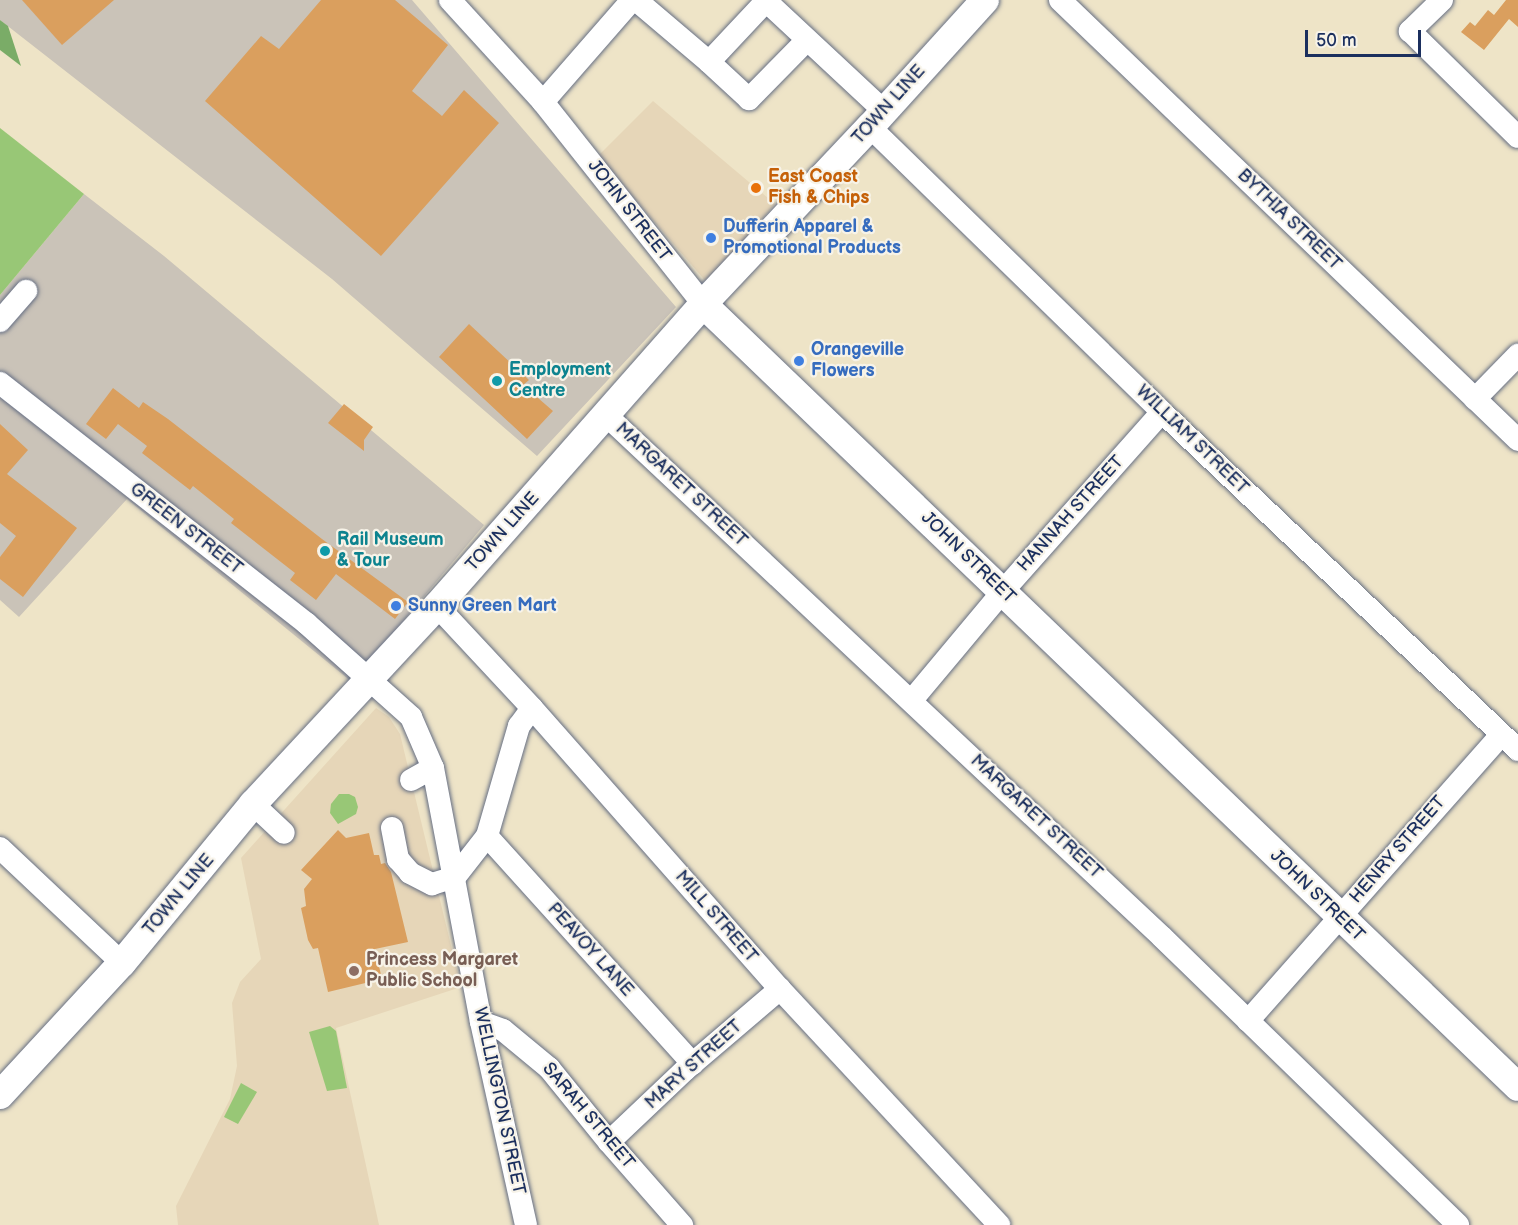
<!DOCTYPE html>
<style>
body{margin:0}
#map{position:relative;width:1518px;height:1225px;overflow:hidden;background:#eee4c7;font-family:"Balsamiq Sans",sans-serif}
div>[style]{position:absolute}
[style*='--x']{left:calc(var(--x)*1px);top:calc(var(--y)*1px);width:calc(var(--w)*1px);rotate:calc(var(--a)*1deg)}
.built>*{inset:0;background:#e6d6b8}
.industrial>*{inset:0;background:#cac3b8}
.green>*{inset:0;background:#98c776}
.forest>*{inset:0;background:#7aac67}
.building>*{inset:0;background:#da9f5e}
.roads{filter:drop-shadow(0 0 2px #656e83) drop-shadow(0 0 2px #656e83)}
.minor>*{height:22px;margin:-11px;padding:0 11px;transform-origin:11px;border-radius:11px;background:#fff}
.major>*{height:28px;margin:-14px;padding:0 14px;transform-origin:14px;border-radius:14px;background:#fff}
.dots>*{width:16px;height:16px;translate:-50% -50%;box-sizing:border-box;border:3px solid #f7f3e8;border-radius:50%}
span{translate:-50% -50%;white-space:nowrap;text-align:center;line-height:1.15;-webkit-text-stroke:4.5px #f7f3e8;paint-order:stroke}
.street-label{font-size:18px;color:#1b2f5e}
.food-label{font-size:18px;color:#c56008;font-weight:700}
.left{translate:0 -50%;text-align:left}
.shop-label{font-size:18px;color:#366cbe;font-weight:700}
.culture-label{font-size:18px;color:#0d838f;font-weight:700}
.education-label{font-size:18px;color:#785e54;font-weight:700}
.scale{position:absolute;left:1305px;top:30px;width:116px;height:27px;box-sizing:border-box;border:3px solid #1b2f5e;border-top:0;padding-left:8px;font-size:18px;line-height:21px;white-space:nowrap;color:#1b2f5e;-webkit-text-stroke:4px #f7f3e8;paint-order:stroke}
</style>
<div id="map">
<div class="built">
<div style="clip-path:polygon(653px 101px,775px 204px,708px 284px,598px 156px)"></div>
<div style="clip-path:polygon(376px 708px,389px 717px,400px 734px,461px 987px,336px 1028px,379px 1225px,178px 1225px,176px 1206px,230px 1099px,237px 1066px,232px 1003px,240px 982px,261px 959px,241px 858px)"></div>
</div>
<div class="industrial">
<div style="clip-path:polygon(0 0,412px 0,676px 307px,537px 456px,332px 279px,0 20px)"></div>
<div style="clip-path:polygon(84px 194px,164px 256px,484px 525px,352px 682px,127px 499px,19px 617px,0 600px,0 295px)"></div>
</div>
<div class="green">
<div style="clip-path:polygon(0 128px,84px 194px,0 295px)"></div>
<div style="clip-path:polygon(339px 794px,349px 794px,355px 797px,358px 807px,356px 814px,338px 824px,330px 813px,331px 804px)"></div>
<div style="clip-path:polygon(330px 1026px,336px 1031px,347px 1088px,327px 1091px,309px 1032px)"></div>
<div style="clip-path:polygon(241px 1083px,257px 1092px,238px 1124px,224px 1117px)"></div>
</div>
<div class="forest">
<div style="clip-path:polygon(0 20px,8px 26px,21px 66px,0 50px)"></div>
</div>
<div class="building">
<div style="clip-path:polygon(22px 0,114px 0,62px 45px)"></div>
<div style="clip-path:polygon(321px 0,395px 0,448px 45px,412px 91px,442px 116px,464px 90px,499px 123px,381px 256px,205px 101px,261px 36px,279px 49px)"></div>
<div style="clip-path:polygon(1506px 0,1518px 0,1518px 27px,1509px 19px,1484px 50px,1461px 32px,1470px 22px,1475px 26px,1488px 10px,1494px 15px)"></div>
<div style="clip-path:polygon(469px 324px,529px 380px,523px 385px,553px 411px,527px 439px,439px 357px)"></div>
<div style="clip-path:polygon(113px 388px,139px 408px,143px 402px,168px 419px,322px 539px,408px 602px,395px 619px,336px 574px,316px 600px,290px 580px,295px 573px,231px 523px,234px 519px,193px 486px,190px 490px,142px 453px,147px 446px,118px 424px,106px 439px,86px 424px)"></div>
<div style="clip-path:polygon(344px 404px,373px 427px,364px 440px,364px 451px,328px 423px)"></div>
<div style="clip-path:polygon(0 424px,28px 450px,7px 474px,77px 528px,23px 597px,0 579px,0 557px,16px 536px,0 523px)"></div>
<div style="clip-path:polygon(338px 830px,346px 838px,369px 833px,374px 855px,379px 855px,381px 864px,385px 863px,391px 872px,408px 942px,375px 949px,382px 979px,328px 992px,318px 948px,313px 949px,308px 940px,301px 908px,306px 906px,304px 889px,312px 879px,301px 870px)"></div>
</div>
<div class="roads">
<div class="minor">
<div style="--x:450;--y:0;--w:138;--a:47.6"></div>
<div style="--x:543;--y:102;--w:258;--a:51.6"></div>
<div style="--x:636;--y:0;--w:96;--a:40.3"></div>
<div style="--x:1060;--y:0;--w:635;--a:43.85"></div>
<div style="--x:1442;--y:0;--w:45;--a:135.9"></div>
<div style="--x:1410;--y:31;--w:151;--a:44.5"></div>
<div style="--x:807;--y:40;--w:83;--a:134.5"></div>
<div style="--x:749;--y:99;--w:54;--a:-137.2"></div>
<div style="--x:709;--y:62;--w:83;--a:-46.9"></div>
<div style="--x:766;--y:1;--w:161;--a:43"></div>
<div style="--x:543;--y:102;--w:135;--a:-48.9"></div>
<div style="--x:870;--y:127;--w:408;--a:44.3"></div>
<div style="--x:1162;--y:412;--w:491;--a:43.5"></div>
<div style="--x:0;--y:321;--w:40;--a:-49"></div>
<div style="--x:0;--y:383;--w:389;--a:38.1"></div>
<div style="--x:306;--y:623;--w:141;--a:41.8"></div>
<div style="--x:411;--y:717;--w:56;--a:66.7"></div>
<div style="--x:433;--y:768;--w:258;--a:79.3"></div>
<div style="--x:481;--y:1022;--w:208;--a:77.5"></div>
<div style="--x:1475;--y:399;--w:62;--a:-45.7"></div>
<div style="--x:607;--y:416;--w:761;--a:43.19"></div>
<div style="--x:1162;--y:937;--w:413;--a:44.2"></div>
<div style="--x:437;--y:606;--w:139;--a:47"></div>
<div style="--x:532;--y:708;--w:375;--a:48.6"></div>
<div style="--x:780;--y:989;--w:322;--a:47.1"></div>
<div style="--x:912;--y:700;--w:142;--a:-50.1"></div>
<div style="--x:1003;--y:591;--w:239;--a:-48.4"></div>
<div style="--x:411;--y:780;--w:25;--a:-29"></div>
<div style="--x:253;--y:804;--w:42;--a:43.1"></div>
<div style="--x:392;--y:828;--w:32;--a:79"></div>
<div style="--x:398;--y:859;--w:18;--a:49"></div>
<div style="--x:410;--y:873;--w:25;--a:27"></div>
<div style="--x:432;--y:884;--w:24;--a:-17"></div>
<div style="--x:455;--y:877;--w:52;--a:-52"></div>
<div style="--x:487;--y:836;--w:115;--a:-73.8"></div>
<div style="--x:519;--y:726;--w:22;--a:-54"></div>
<div style="--x:487;--y:836;--w:307;--a:47.9"></div>
<div style="--x:0;--y:848;--w:168;--a:43.3"></div>
<div style="--x:1248;--y:1021;--w:382;--a:-48.5"></div>
<div style="--x:481;--y:1022;--w:23;--a:20"></div>
<div style="--x:503;--y:1030;--w:60;--a:39.6"></div>
<div style="--x:549;--y:1068;--w:95;--a:51"></div>
<div style="--x:609;--y:1142;--w:111;--a:48.7"></div>
<div style="--x:609;--y:1142;--w:105;--a:-43.5"></div>
<div style="--x:685;--y:1070;--w:125;--a:-40.5"></div>
</div>
<div class="major">
<div style="--x:703;--y:304;--w:1130;--a:43.85"></div>
<div style="--x:0;--y:1095;--w:180;--a:-47.3"></div>
<div style="--x:122;--y:963;--w:206;--a:-50.5"></div>
<div style="--x:253;--y:804;--w:270;--a:-47.1"></div>
<div style="--x:437;--y:606;--w:402;--a:-48.6"></div>
<div style="--x:703;--y:304;--w:243;--a:-46.7"></div>
<div style="--x:870;--y:127;--w:171;--a:-47.8"></div>
</div>
</div>
<div class="dots">
<div style="left:756px;top:188px;background:#e8710a"></div>
<div style="left:711px;top:238px;background:#3f7fe0"></div>
<div style="left:799px;top:361px;background:#3f7fe0"></div>
<div style="left:497px;top:381px;background:#0f9aa8"></div>
<div style="left:325px;top:551px;background:#0f9aa8"></div>
<div style="left:396px;top:606px;background:#3f7fe0"></div>
<div style="left:354px;top:971px;background:#8d6e63"></div>
</div>
<div class="street-label">
<span style="left:889px;top:105px;rotate:-48deg">TOWN LINE</span>
<span style="left:629px;top:211px;rotate:52deg">JOHN STREET</span>
<span style="left:1289px;top:220px;rotate:44deg">BYTHIA STREET</span>
<span style="left:1192px;top:440px;rotate:44deg">WILLIAM STREET</span>
<span style="left:681px;top:485px;rotate:43deg">MARGARET STREET</span>
<span style="left:1071px;top:514px;rotate:-48deg">HANNAH STREET</span>
<span style="left:186px;top:529px;rotate:38deg">GREEN STREET</span>
<span style="left:503px;top:532px;rotate:-48deg">TOWN LINE</span>
<span style="left:968px;top:558px;rotate:44deg">JOHN STREET</span>
<span style="left:1036px;top:817px;rotate:43deg">MARGARET STREET</span>
<span style="left:1398px;top:850px;rotate:-49deg">HENRY STREET</span>
<span style="left:179px;top:895px;rotate:-50deg">TOWN LINE</span>
<span style="left:1317px;top:896px;rotate:44deg">JOHN STREET</span>
<span style="left:716px;top:917px;rotate:49deg">MILL STREET</span>
<span style="left:590px;top:950px;rotate:48deg">PEAVOY LANE</span>
<span style="left:694px;top:1065px;rotate:-42deg">MARY STREET</span>
<span style="left:499px;top:1101px;rotate:78deg">WELLINGTON STREET</span>
<span style="left:588px;top:1116px;rotate:50deg">SARAH STREET</span>
</div>
<div class="food-label">
<span class="left" style="left:768px;top:188px">East Coast<br>Fish &amp; Chips</span>
</div>
<div class="shop-label">
<span class="left" style="left:723px;top:238px">Dufferin Apparel &amp;<br>Promotional Products</span>
<span class="left" style="left:811px;top:361px">Orangeville<br>Flowers</span>
<span class="left" style="left:408px;top:606px">Sunny Green Mart</span>
</div>
<div class="culture-label">
<span class="left" style="left:509px;top:381px">Employment<br>Centre</span>
<span class="left" style="left:337px;top:551px">Rail Museum<br>&amp; Tour</span>
</div>
<div class="education-label">
<span class="left" style="left:366px;top:971px">Princess Margaret<br>Public School</span>
</div>
<div class="scale">50 m</div>
</div>
